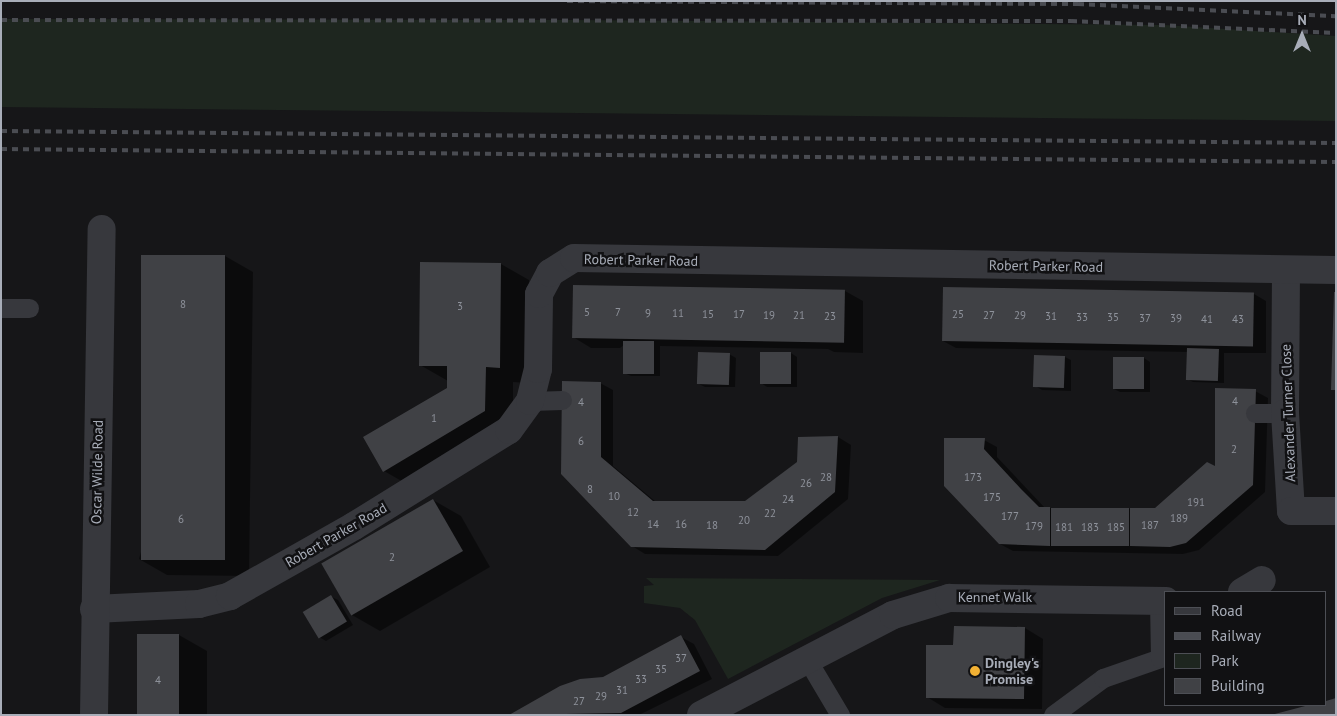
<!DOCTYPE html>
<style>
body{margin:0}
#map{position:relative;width:1337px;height:716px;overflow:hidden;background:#161618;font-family:"PT Sans",sans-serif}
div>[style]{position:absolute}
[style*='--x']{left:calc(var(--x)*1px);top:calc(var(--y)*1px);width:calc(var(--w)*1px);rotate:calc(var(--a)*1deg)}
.green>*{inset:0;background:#1e261f}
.shadow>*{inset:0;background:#0007}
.building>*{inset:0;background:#404145;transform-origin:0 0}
.lane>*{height:19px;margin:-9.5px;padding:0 9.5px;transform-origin:9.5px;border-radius:9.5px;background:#37383d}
.street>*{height:28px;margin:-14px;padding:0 14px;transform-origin:14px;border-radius:14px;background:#37383d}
.rail>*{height:4px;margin-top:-2px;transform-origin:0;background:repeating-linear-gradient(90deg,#4a4c52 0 6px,transparent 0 11px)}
.dots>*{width:14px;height:14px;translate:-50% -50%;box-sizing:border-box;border:2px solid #111113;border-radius:50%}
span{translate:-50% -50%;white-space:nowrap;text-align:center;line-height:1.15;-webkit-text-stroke:5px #111113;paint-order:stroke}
.number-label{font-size:11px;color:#8e929b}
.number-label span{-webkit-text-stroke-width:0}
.street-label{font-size:14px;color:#a8adb8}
.poi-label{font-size:14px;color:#a8adb8;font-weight:700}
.left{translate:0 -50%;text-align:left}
.frame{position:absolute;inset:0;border:2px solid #a8adb8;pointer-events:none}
.legend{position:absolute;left:1164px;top:591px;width:162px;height:115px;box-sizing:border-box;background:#111113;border:1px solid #4d4f55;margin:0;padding:6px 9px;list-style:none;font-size:15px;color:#a8adb8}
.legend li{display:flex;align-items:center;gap:10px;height:25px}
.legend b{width:25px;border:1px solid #4d4f55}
.north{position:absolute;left:1277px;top:10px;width:50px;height:50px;-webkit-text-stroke:4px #111113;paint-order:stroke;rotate:0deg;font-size:14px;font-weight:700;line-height:20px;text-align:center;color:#a8adb8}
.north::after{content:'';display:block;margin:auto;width:18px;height:22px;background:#a8adb8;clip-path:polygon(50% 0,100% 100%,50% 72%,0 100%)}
</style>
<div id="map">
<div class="green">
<div style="clip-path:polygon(1px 19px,572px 20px,1164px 25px,1336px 36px,1336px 121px,1px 107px)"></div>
<div style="clip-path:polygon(646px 578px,940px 580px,882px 598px,728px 679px,695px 620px,680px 608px,644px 603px,644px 586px,654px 585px)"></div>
</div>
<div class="shadow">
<div style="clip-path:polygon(225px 256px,253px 272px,249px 576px,167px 575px,139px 559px)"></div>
<div style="clip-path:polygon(501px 264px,529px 280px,528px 383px,513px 382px,513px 427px,412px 487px,384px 471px,448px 388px,448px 381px,420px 365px)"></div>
<div style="clip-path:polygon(845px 291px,863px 301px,863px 353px,834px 352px,828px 349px,660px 346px,660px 376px,631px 376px,624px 373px,624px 345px,620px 348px,591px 348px,573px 337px)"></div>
<div style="clip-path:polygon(1254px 294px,1266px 301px,1266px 353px,1224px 353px,1224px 383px,1193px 382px,1187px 379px,1188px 352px,956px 348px,943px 341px)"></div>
<div style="clip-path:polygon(791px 353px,797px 357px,797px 387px,767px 387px,761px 383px)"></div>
<div style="clip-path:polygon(729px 354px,736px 358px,735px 387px,705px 387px,699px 384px)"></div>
<div style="clip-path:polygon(1065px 357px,1071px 360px,1071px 391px,1042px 390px,1035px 386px)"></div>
<div style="clip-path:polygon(1144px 358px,1150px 362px,1150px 392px,1120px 392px,1114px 389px)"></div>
<div style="clip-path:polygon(600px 383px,613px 390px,613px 466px,656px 502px,746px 502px,838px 437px,851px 445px,848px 499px,778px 556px,645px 554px,632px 546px,562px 474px)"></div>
<div style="clip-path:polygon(1255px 391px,1268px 398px,1265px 492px,1199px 550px,1183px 554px,1013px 551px,1000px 544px,946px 485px,984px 440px,997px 447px,997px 457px,1045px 508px,1155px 509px,1216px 468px)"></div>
<div style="clip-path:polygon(433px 500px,461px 516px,490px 567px,380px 631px,352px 615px)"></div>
<div style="clip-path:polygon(332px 597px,338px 600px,353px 625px,326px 641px,319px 637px)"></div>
<div style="clip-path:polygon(1025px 628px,1043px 639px,1042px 709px,945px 708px,927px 697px,954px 646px)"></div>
<div style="clip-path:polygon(179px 635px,207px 651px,207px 715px,138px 715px)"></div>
<div style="clip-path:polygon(681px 637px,694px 644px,712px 679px,639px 715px,512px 715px,603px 678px)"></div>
</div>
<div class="building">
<div style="left:141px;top:255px;width:84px;height:305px"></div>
<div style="clip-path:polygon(420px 262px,501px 263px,500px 368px,486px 367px,485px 411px,383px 472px,363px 437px,447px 388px,447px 366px,419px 366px)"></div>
<div style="left:573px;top:285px;width:272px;height:53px;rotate:1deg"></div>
<div style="left:943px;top:287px;width:311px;height:54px;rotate:1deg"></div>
<div style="clip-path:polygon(1334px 292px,1336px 292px,1336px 390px,1331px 390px)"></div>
<div style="left:623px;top:341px;width:31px;height:33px"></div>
<div style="left:1187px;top:348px;width:32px;height:32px;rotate:2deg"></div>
<div style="left:698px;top:352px;width:32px;height:32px;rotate:2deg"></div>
<div style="left:760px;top:352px;width:31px;height:32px"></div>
<div style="left:1034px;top:355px;width:31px;height:32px;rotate:2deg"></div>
<div style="left:1113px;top:357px;width:31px;height:32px"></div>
<div style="clip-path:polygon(562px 381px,601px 382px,601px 457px,653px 501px,745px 501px,797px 462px,798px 437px,838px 436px,835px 492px,765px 550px,631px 547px,561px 474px)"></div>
<div style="clip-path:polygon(1215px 388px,1256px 389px,1253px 485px,1186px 543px,1170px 547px,1130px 546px,1130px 508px,1155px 508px,1207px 462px,1215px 466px)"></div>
<div style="clip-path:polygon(944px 438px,985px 438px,984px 449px,1021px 489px,1039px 507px,1050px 507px,1050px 546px,999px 544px,944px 486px)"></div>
<div style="left:433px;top:499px;width:60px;height:129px;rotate:60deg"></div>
<div style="left:1051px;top:508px;width:78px;height:38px"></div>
<div style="left:331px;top:595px;width:31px;height:33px;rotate:59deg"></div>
<div style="clip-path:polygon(954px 626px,1025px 627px,1024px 699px,926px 698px,926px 645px,953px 645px)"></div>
<div style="left:137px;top:634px;width:42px;height:81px"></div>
<div style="clip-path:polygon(681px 635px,700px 671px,621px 713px,509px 715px,560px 686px,580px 679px,603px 677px)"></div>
<div style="clip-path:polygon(1336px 698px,1336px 715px,1271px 715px,1309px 705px,1326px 705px,1326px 701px)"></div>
</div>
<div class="lane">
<div style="--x:1;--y:308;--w:28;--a:0"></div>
<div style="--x:530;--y:401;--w:32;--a:-2"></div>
<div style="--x:1255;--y:413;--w:30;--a:0"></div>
<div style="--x:808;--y:661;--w:63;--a:59.3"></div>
<div style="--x:1053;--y:715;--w:62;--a:-36.5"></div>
<div style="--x:1103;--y:678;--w:60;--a:-19.3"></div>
<div style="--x:1160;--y:658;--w:57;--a:-91"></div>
</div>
<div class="street">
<div style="--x:1286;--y:270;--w:143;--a:90.4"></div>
<div style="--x:1285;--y:413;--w:98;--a:86.5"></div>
<div style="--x:1291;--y:511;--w:45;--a:0"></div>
<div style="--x:1242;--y:592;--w:23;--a:-31"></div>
<div style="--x:94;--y:609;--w:105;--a:-2.7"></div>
<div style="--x:199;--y:604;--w:32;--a:-14"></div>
<div style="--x:230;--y:596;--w:142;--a:-29.4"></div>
<div style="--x:354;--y:526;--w:182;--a:-31.8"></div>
<div style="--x:509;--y:430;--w:36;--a:-54"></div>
<div style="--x:530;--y:401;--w:33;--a:-76"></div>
<div style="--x:538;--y:369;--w:75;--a:-89.2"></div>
<div style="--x:539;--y:294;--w:24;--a:-62"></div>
<div style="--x:550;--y:273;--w:28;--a:-32"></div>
<div style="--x:574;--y:258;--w:762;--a:0.9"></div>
<div style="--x:94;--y:715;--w:486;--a:-89.1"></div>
<div style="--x:701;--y:715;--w:216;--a:-27.5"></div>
<div style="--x:893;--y:615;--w:59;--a:-16.9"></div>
<div style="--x:949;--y:598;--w:217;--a:0.8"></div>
</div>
<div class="rail">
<div style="--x:567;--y:1;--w:511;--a:0.34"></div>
<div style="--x:1078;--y:4;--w:258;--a:2.7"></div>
<div style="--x:1;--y:20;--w:1070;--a:0.05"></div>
<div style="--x:1071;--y:21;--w:265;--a:2.6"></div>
<div style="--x:1;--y:131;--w:1335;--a:0.52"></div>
<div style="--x:1;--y:149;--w:1335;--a:0.56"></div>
</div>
<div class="dots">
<div style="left:975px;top:671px;background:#f2b134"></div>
</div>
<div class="number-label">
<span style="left:183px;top:304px">8</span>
<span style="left:460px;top:306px">3</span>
<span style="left:587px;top:312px">5</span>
<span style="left:618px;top:312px">7</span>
<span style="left:648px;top:313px">9</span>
<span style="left:678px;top:313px">11</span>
<span style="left:708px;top:314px">15</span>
<span style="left:739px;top:314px">17</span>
<span style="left:958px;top:314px">25</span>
<span style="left:769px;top:315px">19</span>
<span style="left:799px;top:315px">21</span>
<span style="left:989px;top:315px">27</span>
<span style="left:1020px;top:315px">29</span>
<span style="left:830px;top:316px">23</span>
<span style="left:1051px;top:316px">31</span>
<span style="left:1082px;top:317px">33</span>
<span style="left:1113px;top:317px">35</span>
<span style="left:1145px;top:318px">37</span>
<span style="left:1176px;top:318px">39</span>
<span style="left:1207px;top:319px">41</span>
<span style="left:1238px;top:319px">43</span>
<span style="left:1235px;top:401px">4</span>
<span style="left:581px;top:402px">4</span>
<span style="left:434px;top:418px">1</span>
<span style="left:581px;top:441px">6</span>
<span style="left:1234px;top:449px">2</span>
<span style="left:826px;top:477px">28</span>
<span style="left:973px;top:477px">173</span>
<span style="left:806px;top:483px">26</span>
<span style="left:590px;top:489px">8</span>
<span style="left:614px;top:496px">10</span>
<span style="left:992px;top:497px">175</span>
<span style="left:788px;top:499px">24</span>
<span style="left:1196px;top:502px">191</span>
<span style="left:633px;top:512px">12</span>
<span style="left:770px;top:513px">22</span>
<span style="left:1010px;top:516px">177</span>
<span style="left:1179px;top:518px">189</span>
<span style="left:181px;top:519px">6</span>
<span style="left:744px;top:520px">20</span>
<span style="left:653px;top:524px">14</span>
<span style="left:681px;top:524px">16</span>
<span style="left:712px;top:525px">18</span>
<span style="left:1150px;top:525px">187</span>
<span style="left:1034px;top:526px">179</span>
<span style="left:1064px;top:527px">181</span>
<span style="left:1090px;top:527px">183</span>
<span style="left:1116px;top:527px">185</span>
<span style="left:392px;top:557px">2</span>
<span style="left:681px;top:658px">37</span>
<span style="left:661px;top:669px">35</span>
<span style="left:641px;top:679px">33</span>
<span style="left:158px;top:680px">4</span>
<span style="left:622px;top:690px">31</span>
<span style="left:601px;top:696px">29</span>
<span style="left:579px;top:701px">27</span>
</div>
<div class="street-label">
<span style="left:641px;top:260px;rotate:1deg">Robert Parker Road</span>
<span style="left:1046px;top:266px;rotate:1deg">Robert Parker Road</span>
<span style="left:1288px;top:413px;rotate:-92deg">Alexander Turner Close</span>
<span style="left:97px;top:472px;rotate:-89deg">Oscar Wilde Road</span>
<span style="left:336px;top:535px;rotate:-30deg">Robert Parker Road</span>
<span style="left:995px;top:597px">Kennet Walk</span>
</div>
<div class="poi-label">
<span class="left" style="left:985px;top:671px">Dingley's<br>Promise</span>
</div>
<div class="frame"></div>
<ul class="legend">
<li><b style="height:6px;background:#37383d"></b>Road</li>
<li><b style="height:6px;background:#4a4c52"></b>Railway</li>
<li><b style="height:14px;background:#1e261f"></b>Park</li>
<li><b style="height:14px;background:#404145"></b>Building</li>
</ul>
<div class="north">N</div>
</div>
